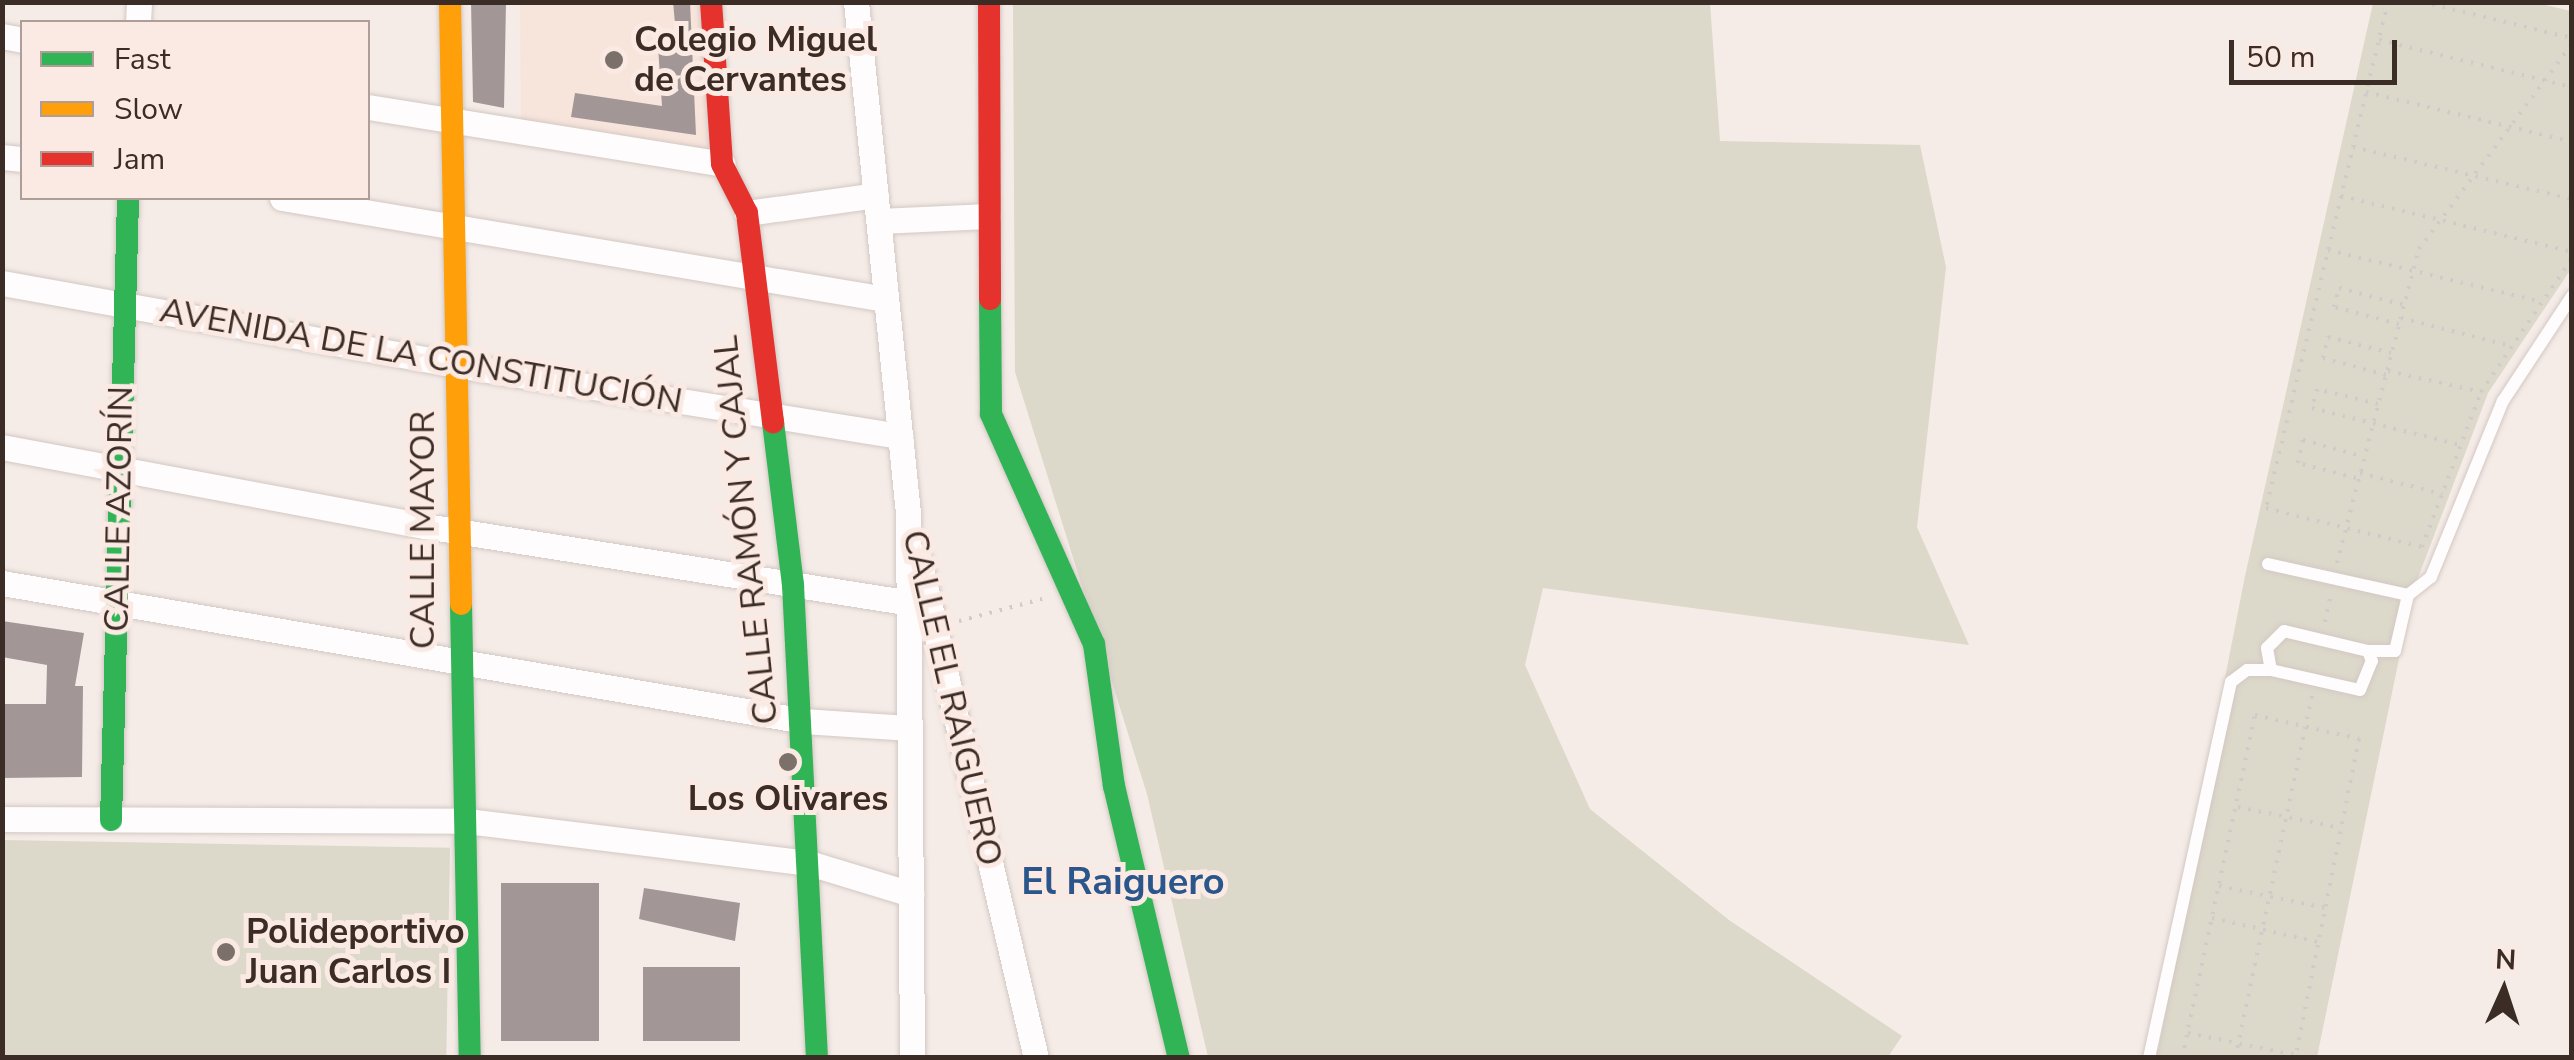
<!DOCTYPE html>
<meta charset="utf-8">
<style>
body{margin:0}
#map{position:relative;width:2574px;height:1060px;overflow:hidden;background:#f5ece8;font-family:"Nunito Sans",sans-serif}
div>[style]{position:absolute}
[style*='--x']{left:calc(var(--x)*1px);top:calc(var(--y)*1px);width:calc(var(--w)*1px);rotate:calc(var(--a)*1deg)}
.built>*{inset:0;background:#f7e4db}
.green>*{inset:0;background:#dcd8ca;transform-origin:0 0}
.building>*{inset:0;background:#a29796;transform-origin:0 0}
.path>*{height:4px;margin-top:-2px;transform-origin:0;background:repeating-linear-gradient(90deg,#d0cbca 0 2.5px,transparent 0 10.5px)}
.roads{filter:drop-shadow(0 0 2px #d3c8c3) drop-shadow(0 0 2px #d3c8c3)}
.lane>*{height:12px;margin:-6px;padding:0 6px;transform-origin:6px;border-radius:6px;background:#fefcfc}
.street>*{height:25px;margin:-12.5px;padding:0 12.5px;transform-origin:12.5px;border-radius:12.5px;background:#fefcfc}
.fast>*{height:22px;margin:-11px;padding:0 11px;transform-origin:11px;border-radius:11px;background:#30b455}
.slow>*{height:22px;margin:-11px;padding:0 11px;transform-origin:11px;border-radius:11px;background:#ff9f0a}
.jam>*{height:22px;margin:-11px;padding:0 11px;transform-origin:11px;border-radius:11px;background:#e5322d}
.dots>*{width:28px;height:28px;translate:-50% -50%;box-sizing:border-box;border:5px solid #faeae3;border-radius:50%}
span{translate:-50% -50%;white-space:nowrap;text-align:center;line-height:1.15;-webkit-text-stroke:10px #faeae3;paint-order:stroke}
.poi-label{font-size:35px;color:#3b2d26;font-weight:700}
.left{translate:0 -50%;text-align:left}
.street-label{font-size:35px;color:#3b2d26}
.neighbourhood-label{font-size:38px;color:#2a568b;font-weight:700}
.frame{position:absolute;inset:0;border:5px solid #3b2d26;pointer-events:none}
.legend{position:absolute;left:20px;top:20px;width:350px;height:180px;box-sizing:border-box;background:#faeae3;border:2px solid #ae9e97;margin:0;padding:12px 18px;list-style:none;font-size:30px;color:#3b2d26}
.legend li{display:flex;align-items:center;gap:20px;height:50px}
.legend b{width:50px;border:2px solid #ae9e97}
.north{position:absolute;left:2454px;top:940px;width:100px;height:100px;-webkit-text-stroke:8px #faeae3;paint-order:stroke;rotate:3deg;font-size:28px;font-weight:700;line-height:40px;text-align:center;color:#3b2d26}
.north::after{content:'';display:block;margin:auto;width:35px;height:45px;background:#3b2d26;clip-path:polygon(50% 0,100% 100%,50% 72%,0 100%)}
.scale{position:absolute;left:2229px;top:40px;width:168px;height:45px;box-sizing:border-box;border:5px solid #3b2d26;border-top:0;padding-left:12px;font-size:30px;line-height:35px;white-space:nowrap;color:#3b2d26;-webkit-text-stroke:8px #faeae3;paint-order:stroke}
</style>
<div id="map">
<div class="built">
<div style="clip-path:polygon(520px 3px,703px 3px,716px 155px,521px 124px)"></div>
</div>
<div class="green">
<div style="clip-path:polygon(2533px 2px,2571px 11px,2571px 269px,2488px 393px,2413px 591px,2317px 1057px,2156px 1058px,2233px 690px,2225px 678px,2245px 576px,2373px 3px)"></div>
<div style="clip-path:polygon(1013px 3px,1710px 3px,1720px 141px,1920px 145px,1946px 267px,1917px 527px,1969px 645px,1543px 588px,1525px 665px,1590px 809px,1729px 920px,1902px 1036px,1888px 1057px,1208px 1057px,1147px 794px,1015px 372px)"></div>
<div style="left:3px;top:840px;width:447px;height:218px;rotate:1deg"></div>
</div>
<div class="building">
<div style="clip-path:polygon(471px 2px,506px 2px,504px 108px,473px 102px)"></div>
<div style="clip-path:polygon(673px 2px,690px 2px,696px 135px,571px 117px,575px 93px,662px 106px,658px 46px,677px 45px)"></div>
<div style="clip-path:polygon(2px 621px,84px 633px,75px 686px,83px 686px,82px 777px,2px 778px,2px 704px,46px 704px,47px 665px,2px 657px)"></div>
<div style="left:501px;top:883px;width:98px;height:158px"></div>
<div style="clip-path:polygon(644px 888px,740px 903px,735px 941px,639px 919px)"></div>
<div style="left:643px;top:967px;width:97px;height:74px"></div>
</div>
<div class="path">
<div style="--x:2388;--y:2;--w:520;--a:103.56"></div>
<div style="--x:2266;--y:508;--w:161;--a:14"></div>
<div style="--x:2422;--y:547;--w:166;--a:-69.2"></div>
<div style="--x:2481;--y:392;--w:162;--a:-55.8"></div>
<div style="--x:2422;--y:2;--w:154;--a:13.5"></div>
<div style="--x:2379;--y:40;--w:199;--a:13.7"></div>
<div style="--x:2366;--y:92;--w:212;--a:13.6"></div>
<div style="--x:2353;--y:147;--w:225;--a:13.4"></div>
<div style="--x:2341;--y:196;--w:238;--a:13.6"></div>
<div style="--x:2328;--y:250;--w:220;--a:13.7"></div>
<div style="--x:2401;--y:318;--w:114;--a:14.2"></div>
<div style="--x:2399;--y:324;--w:67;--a:-165.3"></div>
<div style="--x:2334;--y:307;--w:20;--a:-75"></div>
<div style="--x:2339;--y:288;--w:67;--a:14.7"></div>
<div style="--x:2388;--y:371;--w:95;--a:12.7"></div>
<div style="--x:2386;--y:375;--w:65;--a:-164.9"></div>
<div style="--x:2323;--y:358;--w:22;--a:-77"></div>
<div style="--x:2328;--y:337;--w:65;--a:14.3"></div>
<div style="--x:2378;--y:404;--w:63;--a:-166.2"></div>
<div style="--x:2317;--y:389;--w:20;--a:105"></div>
<div style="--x:2312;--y:408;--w:153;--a:14"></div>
<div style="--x:2360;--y:473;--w:85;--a:14.4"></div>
<div style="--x:2356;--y:478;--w:60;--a:-165.5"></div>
<div style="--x:2298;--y:463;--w:24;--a:-78"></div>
<div style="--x:2303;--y:440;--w:63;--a:15.6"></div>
<div style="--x:2337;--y:563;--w:325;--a:-75.4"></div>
<div style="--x:2419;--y:249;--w:256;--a:-53.3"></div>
<div style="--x:959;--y:621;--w:86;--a:-14.8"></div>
<div style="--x:2325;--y:622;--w:25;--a:-79"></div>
<div style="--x:2238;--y:807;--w:105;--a:11.5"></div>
<div style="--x:2219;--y:886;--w:108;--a:11.7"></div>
<div style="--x:2212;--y:918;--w:109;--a:12.8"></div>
<div style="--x:2188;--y:1033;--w:109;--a:11.6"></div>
<div style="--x:2182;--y:1058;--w:351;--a:-78"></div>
<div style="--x:2255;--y:715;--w:107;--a:13"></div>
<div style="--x:2359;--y:739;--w:325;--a:101.3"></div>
<div style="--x:2235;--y:1058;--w:371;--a:-78"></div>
</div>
<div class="roads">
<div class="lane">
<div style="--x:2268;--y:564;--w:143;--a:12.5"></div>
<div style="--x:2368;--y:651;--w:27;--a:0"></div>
<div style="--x:2395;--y:651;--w:57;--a:-76.9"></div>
<div style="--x:2408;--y:595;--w:29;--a:-38"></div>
<div style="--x:2431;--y:577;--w:190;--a:-67.8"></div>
<div style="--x:2503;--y:401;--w:126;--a:-56.7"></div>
<div style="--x:2149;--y:1058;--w:385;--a:-77.7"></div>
<div style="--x:2231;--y:682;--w:20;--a:-37"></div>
<div style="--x:2247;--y:670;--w:24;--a:0"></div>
<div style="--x:2271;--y:670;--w:91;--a:12.7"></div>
<div style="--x:2360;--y:690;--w:31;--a:-68"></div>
<div style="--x:2372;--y:661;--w:11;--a:-112"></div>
<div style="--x:2368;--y:651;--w:86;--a:-166.6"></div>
<div style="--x:2284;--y:631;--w:24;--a:135"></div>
<div style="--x:2267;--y:648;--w:22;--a:80"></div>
</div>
<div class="street">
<div style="--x:856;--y:2;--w:514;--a:84.19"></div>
<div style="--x:908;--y:513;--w:545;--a:89.58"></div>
<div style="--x:138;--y:22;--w:20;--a:-87"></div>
<div style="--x:2;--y:36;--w:20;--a:11"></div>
<div style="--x:368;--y:107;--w:359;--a:9.1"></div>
<div style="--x:2;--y:157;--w:20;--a:6"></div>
<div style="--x:282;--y:198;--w:611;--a:9.51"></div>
<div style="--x:747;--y:213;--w:130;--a:-7.9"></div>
<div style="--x:879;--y:221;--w:109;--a:-2.6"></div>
<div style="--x:2;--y:283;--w:461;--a:10.2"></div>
<div style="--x:456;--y:365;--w:450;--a:9.1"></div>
<div style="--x:2;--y:447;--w:430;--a:10.6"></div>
<div style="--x:425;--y:526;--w:490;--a:9"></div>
<div style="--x:918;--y:556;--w:516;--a:76.77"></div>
<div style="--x:2;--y:583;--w:814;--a:9.76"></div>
<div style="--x:804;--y:721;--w:106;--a:3.8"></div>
<div style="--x:2;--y:819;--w:465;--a:0.2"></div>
<div style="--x:467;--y:821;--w:345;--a:7"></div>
<div style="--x:809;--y:863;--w:107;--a:16.9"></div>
</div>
<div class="fast">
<div style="--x:990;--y:299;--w:115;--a:89.5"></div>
<div style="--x:991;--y:414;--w:252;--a:65.9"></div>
<div style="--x:1094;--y:644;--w:143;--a:82"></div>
<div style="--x:1114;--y:786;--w:280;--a:76.6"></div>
<div style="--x:773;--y:422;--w:164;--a:83"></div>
<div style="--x:793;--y:585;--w:474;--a:87.1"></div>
<div style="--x:461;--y:604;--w:454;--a:88.9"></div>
<div style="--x:111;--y:820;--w:622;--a:-88.43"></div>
</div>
<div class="slow">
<div style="--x:450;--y:2;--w:602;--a:88.95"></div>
</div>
<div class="jam">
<div style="--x:711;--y:2;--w:162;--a:86.1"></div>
<div style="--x:722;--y:164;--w:55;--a:63"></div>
<div style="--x:747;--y:213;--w:211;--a:82.9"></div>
<div style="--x:989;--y:2;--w:297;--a:89.8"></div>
</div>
</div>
<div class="dots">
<div style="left:614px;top:60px;background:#7c706a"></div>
<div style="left:788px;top:762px;background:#7c706a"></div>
<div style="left:226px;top:952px;background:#7c706a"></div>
</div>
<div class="poi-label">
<span class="left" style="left:634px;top:60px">Colegio Miguel<br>de Cervantes</span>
<span style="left:788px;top:799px">Los Olivares</span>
<span class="left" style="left:246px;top:952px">Polideportivo<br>Juan Carlos I</span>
</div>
<div class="street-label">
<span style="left:421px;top:356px;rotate:10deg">AVENIDA DE LA CONSTITUCIÓN</span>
<span style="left:119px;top:509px;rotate:-89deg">CALLE AZORÍN</span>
<span style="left:423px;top:530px;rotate:-90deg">CALLE MAYOR</span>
<span style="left:746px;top:530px;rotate:-96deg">CALLE RAMÓN Y CAJAL</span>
<span style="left:952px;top:698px;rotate:77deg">CALLE EL RAIGUERO</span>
</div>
<div class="neighbourhood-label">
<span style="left:1123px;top:882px">El Raiguero</span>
</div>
<div class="frame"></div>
<ul class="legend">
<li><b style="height:12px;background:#30b455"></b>Fast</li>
<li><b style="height:12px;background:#ff9f0a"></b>Slow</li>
<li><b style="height:12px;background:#e5322d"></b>Jam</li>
</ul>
<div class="north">N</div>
<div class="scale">50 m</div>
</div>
